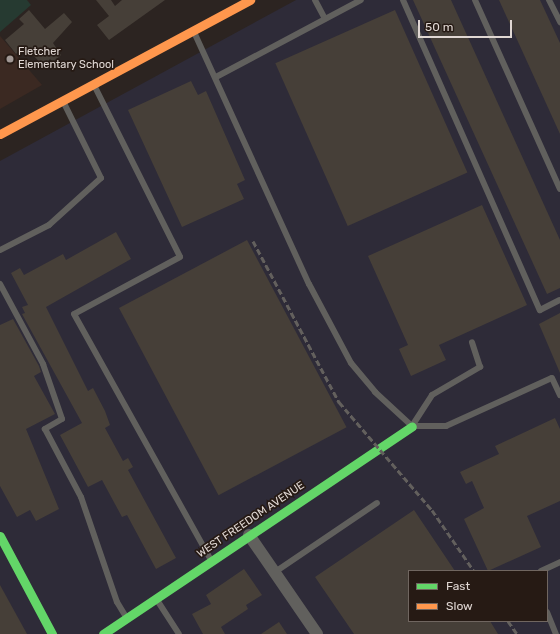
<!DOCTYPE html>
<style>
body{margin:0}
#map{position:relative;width:560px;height:634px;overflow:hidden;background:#2c2421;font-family:Rubik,sans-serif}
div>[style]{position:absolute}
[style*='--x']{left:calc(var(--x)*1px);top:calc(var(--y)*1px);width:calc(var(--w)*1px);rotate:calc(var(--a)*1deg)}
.industrial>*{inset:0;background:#2e2b38}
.built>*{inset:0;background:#3b2922}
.green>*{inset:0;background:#263a31}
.building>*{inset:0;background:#463f38;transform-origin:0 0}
.lane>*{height:6px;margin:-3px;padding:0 3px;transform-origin:3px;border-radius:3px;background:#61605d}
.street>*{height:12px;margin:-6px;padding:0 6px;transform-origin:6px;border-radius:6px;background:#61605d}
.fast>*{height:9px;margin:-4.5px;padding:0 4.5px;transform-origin:4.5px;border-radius:4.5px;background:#63d668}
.slow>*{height:9px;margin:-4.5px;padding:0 4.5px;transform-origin:4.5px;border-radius:4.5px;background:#ff974d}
.rail>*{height:3px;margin-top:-1.5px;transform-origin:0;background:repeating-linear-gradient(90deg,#63605d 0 6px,transparent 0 9px)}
.dots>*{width:11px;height:11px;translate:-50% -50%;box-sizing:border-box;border:2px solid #261a14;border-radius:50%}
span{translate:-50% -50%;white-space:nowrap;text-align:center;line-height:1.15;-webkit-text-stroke:3.5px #261a14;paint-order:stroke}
.poi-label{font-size:11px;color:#e0d7d3}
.left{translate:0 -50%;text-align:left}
.street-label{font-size:11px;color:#e0d7d3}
.legend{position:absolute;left:408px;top:570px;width:140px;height:52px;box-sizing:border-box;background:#261a14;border:1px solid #706660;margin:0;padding:5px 7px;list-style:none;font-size:12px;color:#e0d7d3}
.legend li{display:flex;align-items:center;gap:8px;height:20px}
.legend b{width:20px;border:1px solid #706660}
.scale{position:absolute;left:418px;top:20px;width:94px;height:18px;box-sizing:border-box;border:2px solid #e0d7d3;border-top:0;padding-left:5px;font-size:12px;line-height:14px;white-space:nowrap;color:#e0d7d3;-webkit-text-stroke:3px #261a14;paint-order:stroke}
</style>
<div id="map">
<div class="industrial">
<div style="clip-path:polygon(evenodd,296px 0,560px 0,560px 634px,0 634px,0 161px,296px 0,409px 571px,547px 571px,547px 621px,409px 621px,409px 571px)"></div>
</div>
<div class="built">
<div style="clip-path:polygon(0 36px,42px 85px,0 109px)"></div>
</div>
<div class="green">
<div style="clip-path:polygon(0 0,27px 0,31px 5px,0 32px)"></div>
</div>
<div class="building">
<div style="clip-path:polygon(96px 0,111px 0,115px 6px,122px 0,165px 0,109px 40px,97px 25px,109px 16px)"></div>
<div style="clip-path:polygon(413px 0,451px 0,560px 240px,560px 288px,547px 294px)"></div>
<div style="clip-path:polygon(499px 0,540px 0,560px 43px,560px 134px)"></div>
<div style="clip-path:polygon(29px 10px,45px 29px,64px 13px,72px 22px,53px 43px,61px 55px,53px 62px,50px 59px,43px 66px,25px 46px,16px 54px,5px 40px,24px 24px,19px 19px)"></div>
<div style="left:395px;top:10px;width:178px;height:131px;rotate:66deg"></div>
<div style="clip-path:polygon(191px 81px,198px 95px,206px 91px,245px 180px,237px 184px,244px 199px,182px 227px,128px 110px)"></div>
<div style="clip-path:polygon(482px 205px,527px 305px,439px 345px,446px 360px,411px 376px,399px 349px,408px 345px,368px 256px)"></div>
<div style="clip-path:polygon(116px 232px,131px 259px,46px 307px,88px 391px,93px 388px,105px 411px,110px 425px,105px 428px,123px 461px,128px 458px,133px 467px,128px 470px,176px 558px,156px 569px,127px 515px,122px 517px,102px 480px,88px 487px,60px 435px,82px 423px,22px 314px,25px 313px,22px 307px,28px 305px,11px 273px,20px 268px,24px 275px,63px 254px,66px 260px)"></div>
<div style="left:247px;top:240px;width:212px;height:145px;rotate:62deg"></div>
<div style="clip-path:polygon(560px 313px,560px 373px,539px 324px)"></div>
<div style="clip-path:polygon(13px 319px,39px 366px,41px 372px,34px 376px,55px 414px,26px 429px,59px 509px,36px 521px,30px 510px,17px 517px,0 486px,0 325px)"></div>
<div style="clip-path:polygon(555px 418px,560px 429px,560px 501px,527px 516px,541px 547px,488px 571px,464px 519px,484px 508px,472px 481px,466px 484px,460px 472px,499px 454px,495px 446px)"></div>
<div style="clip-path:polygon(414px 510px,455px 571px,409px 571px,409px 621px,490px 621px,498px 634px,354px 634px,315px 577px)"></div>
<div style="clip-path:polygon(244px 569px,262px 595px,246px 605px,248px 609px,221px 627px,225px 634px,203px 634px,192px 614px,211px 604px,206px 595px)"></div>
<div style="clip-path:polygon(0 585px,27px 634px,0 634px)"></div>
<div style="clip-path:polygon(279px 622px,287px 634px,261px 634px)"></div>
</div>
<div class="lane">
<div style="--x:315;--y:0;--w:21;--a:62"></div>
<div style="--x:403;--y:0;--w:339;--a:66.2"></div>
<div style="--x:540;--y:310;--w:22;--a:-27"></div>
<div style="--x:475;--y:0;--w:207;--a:65.8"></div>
<div style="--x:549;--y:0;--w:25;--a:63"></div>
<div style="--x:194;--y:32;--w:277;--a:65.5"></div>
<div style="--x:309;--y:284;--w:89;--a:62"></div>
<div style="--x:351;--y:363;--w:38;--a:50"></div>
<div style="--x:375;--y:392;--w:50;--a:42.6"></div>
<div style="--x:412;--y:426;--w:34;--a:0"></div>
<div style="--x:446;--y:426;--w:116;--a:-24.4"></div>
<div style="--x:552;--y:378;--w:19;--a:65"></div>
<div style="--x:216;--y:77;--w:164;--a:-28"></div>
<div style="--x:94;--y:85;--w:192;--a:63.4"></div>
<div style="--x:180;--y:257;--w:120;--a:151.7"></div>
<div style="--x:74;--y:314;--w:282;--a:60.9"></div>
<div style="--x:0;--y:250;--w:55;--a:-27"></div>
<div style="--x:49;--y:225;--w:70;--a:-42.1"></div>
<div style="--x:101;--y:178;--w:86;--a:-116.3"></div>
<div style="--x:0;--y:284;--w:91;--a:61.7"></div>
<div style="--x:43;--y:364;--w:58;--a:70.9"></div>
<div style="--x:62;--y:419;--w:20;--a:150"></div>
<div style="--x:45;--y:429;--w:77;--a:62.1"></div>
<div style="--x:81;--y:497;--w:111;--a:71.1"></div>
<div style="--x:117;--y:602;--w:17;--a:59"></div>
<div style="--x:412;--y:426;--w:37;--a:-57"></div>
<div style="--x:432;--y:395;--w:56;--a:-30.3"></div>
<div style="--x:480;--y:367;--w:26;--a:-108"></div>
<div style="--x:541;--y:571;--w:21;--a:-25"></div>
<div style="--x:275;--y:572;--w:123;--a:-34.1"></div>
<div style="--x:157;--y:600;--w:40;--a:57.1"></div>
<div style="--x:547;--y:612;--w:24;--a:68"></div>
</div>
<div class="street">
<div style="--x:249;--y:535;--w:120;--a:55.5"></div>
</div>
<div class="fast">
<div style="--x:0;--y:536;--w:111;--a:62"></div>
<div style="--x:103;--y:634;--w:372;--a:-33.9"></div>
</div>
<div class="slow">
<div style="--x:0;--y:134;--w:284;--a:-28.2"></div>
</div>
<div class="rail">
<div style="--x:253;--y:241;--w:183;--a:61.9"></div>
<div style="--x:339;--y:402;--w:143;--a:49.3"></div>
<div style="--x:432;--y:510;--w:74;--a:55.5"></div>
<div style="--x:508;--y:621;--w:16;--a:55"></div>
</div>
<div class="dots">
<div style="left:10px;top:59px;background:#a19895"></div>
</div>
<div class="poi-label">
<span class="left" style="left:18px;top:59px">Fletcher<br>Elementary School</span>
</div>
<div class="street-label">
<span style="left:251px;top:520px;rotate:-34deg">WEST FREEDOM AVENUE</span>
</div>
<ul class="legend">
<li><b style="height:5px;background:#63d668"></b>Fast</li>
<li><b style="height:5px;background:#ff974d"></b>Slow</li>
</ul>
<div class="scale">50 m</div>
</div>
